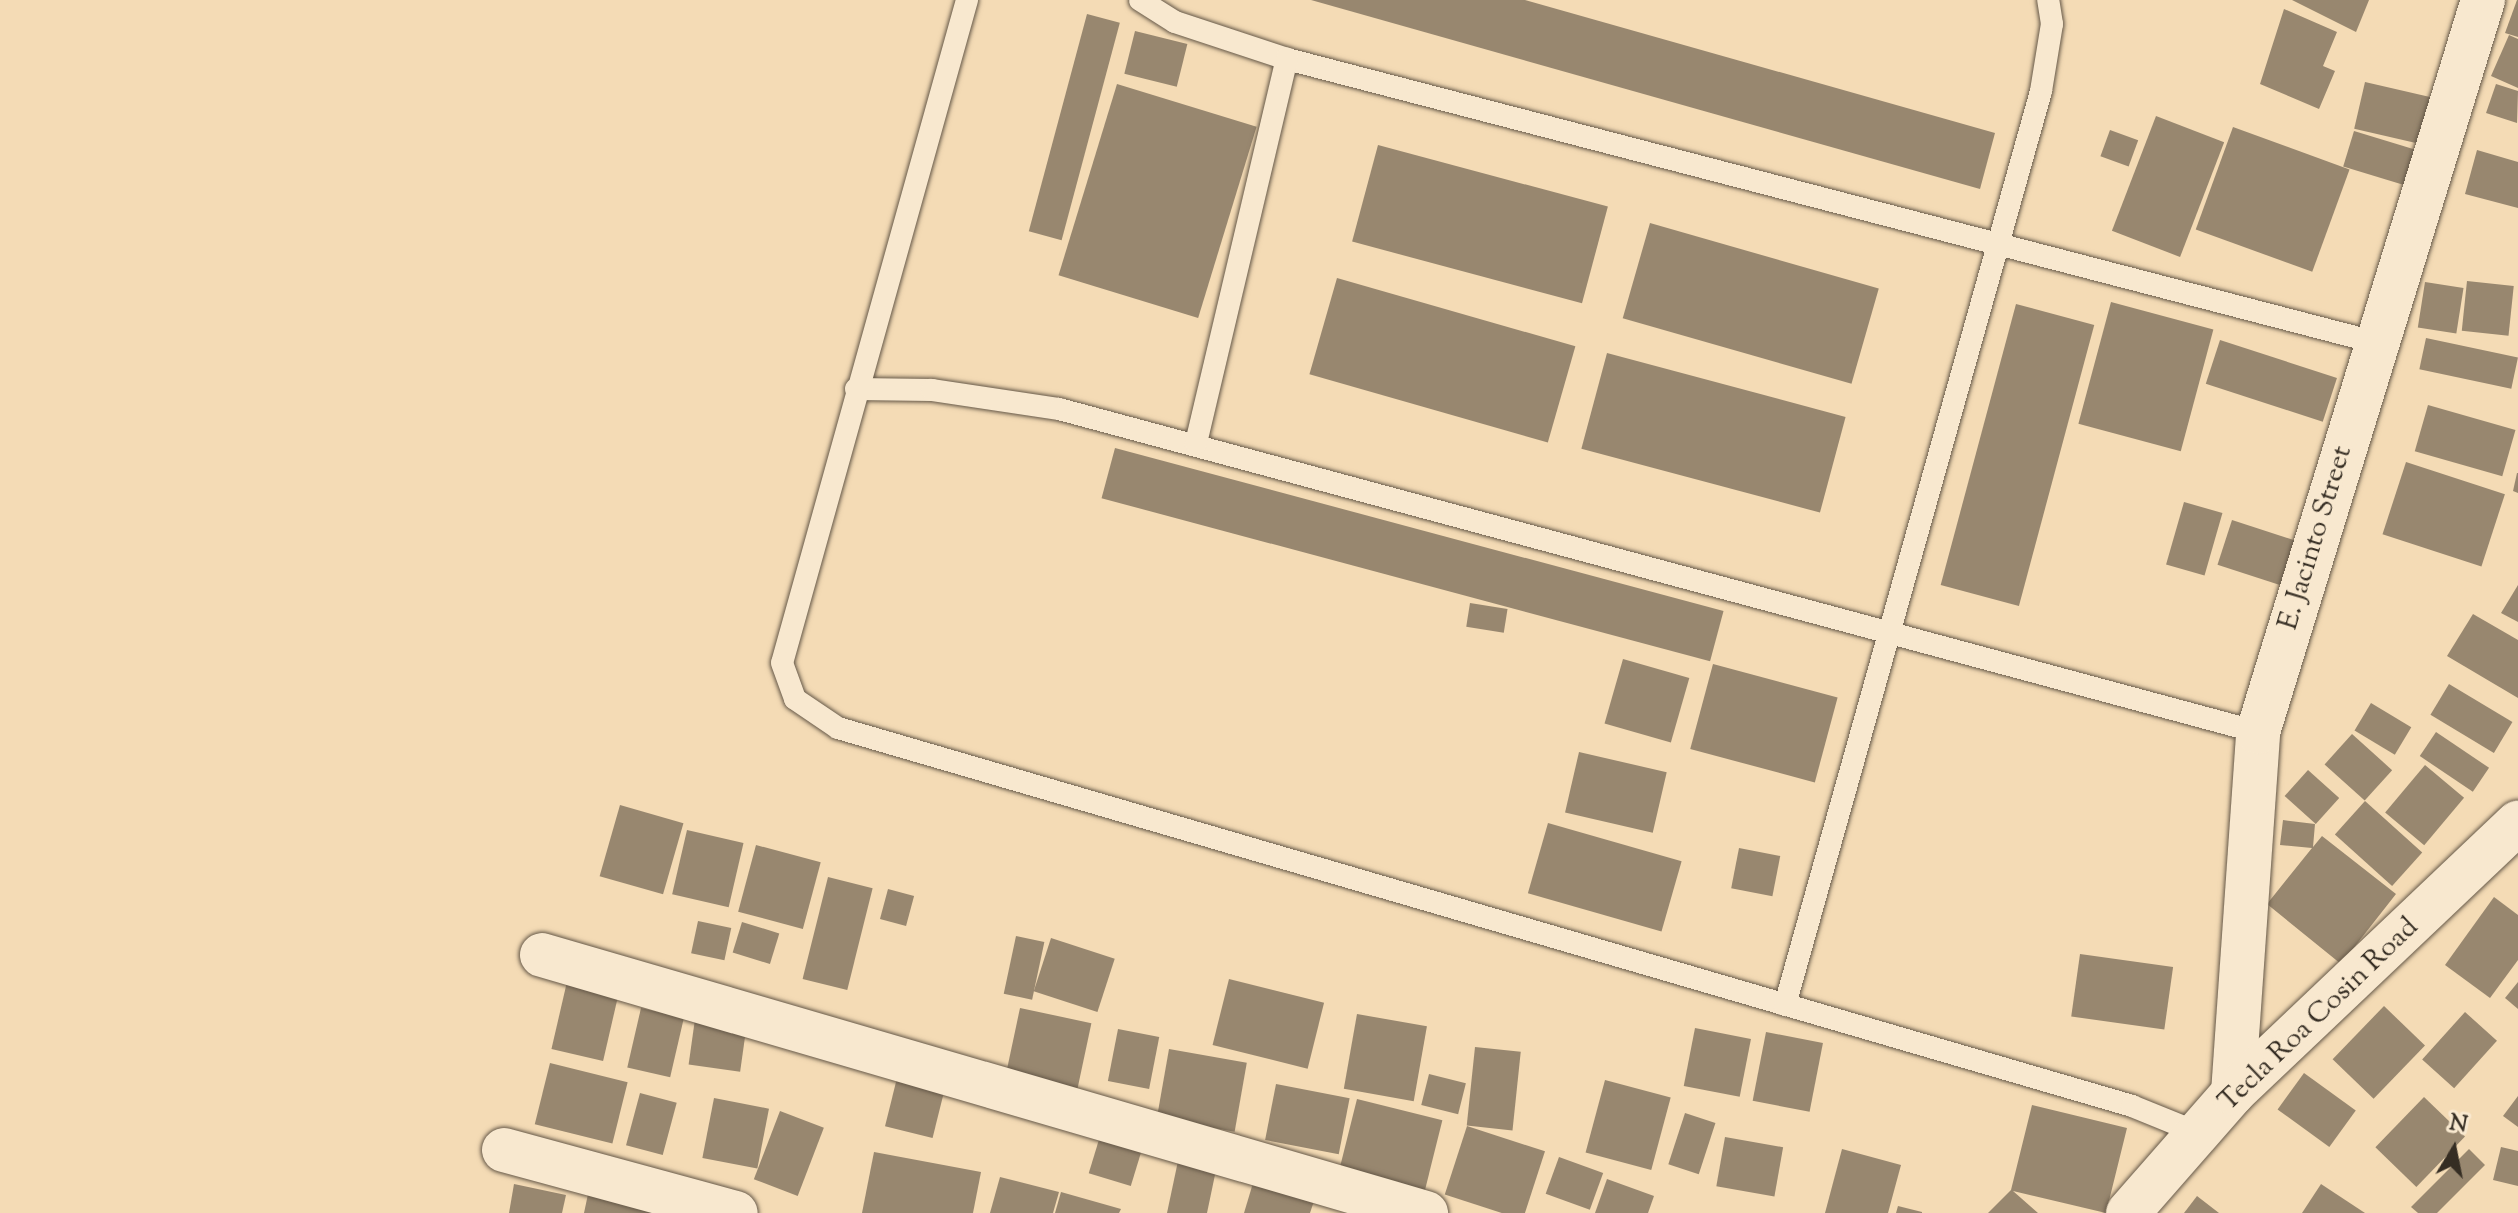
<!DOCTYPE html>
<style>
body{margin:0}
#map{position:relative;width:2518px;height:1213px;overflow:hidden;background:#f4dbb5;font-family:"Sorts Mill Goudy",serif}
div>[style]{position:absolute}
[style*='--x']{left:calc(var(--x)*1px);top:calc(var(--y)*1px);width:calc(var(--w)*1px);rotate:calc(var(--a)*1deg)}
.building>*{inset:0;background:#98876f;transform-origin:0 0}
.roads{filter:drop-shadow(0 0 2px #655848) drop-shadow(0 0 2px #655848)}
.lane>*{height:22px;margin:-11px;padding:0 11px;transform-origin:11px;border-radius:11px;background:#f8e8cf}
.street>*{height:44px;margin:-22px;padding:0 22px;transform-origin:22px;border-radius:22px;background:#f8e8cf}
.secondary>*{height:44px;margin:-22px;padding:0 22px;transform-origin:22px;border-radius:22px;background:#f8e8cf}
span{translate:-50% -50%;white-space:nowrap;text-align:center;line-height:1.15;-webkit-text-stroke:6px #f8e8cf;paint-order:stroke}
.street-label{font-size:28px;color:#352d23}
.north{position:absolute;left:2414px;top:1109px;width:80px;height:80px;-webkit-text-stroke:6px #f8e8cf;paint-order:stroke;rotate:10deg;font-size:22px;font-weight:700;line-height:32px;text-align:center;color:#352d23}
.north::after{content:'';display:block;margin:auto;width:28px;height:36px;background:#352d23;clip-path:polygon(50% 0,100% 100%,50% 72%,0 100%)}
</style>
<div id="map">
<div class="building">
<div style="clip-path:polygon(1311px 0,1525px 0,1995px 133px,1980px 189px)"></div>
<div style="clip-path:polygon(2292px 0,2369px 0,2356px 32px)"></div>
<div style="clip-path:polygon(2517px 0,2518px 0,2518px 37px,2505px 33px)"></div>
<div style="clip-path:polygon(2284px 9px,2337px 32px,2323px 66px,2335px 71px,2319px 109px,2260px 84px)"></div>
<div style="left:1087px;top:14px;width:34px;height:225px;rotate:15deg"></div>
<div style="left:1135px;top:31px;width:54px;height:44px;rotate:14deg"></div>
<div style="clip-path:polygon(2509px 35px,2518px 39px,2518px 88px,2491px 76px)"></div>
<div style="left:2365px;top:82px;width:70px;height:48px;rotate:13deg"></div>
<div style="left:1117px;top:84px;width:146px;height:200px;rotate:17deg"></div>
<div style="clip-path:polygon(2496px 84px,2518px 91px,2517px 123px,2486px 113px)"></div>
<div style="left:2156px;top:116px;width:73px;height:123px;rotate:21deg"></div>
<div style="left:2233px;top:127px;width:124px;height:109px;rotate:20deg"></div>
<div style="left:2110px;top:130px;width:30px;height:28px;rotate:20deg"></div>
<div style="left:2354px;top:131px;width:73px;height:37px;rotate:17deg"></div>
<div style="left:1378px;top:145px;width:238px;height:100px;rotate:15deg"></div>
<div style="clip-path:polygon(2477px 150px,2518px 162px,2518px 208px,2465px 194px)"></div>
<div style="left:1650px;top:223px;width:238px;height:99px;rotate:16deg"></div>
<div style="left:1337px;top:278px;width:248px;height:100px;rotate:16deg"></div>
<div style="left:2467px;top:281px;width:47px;height:50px;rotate:6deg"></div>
<div style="left:2425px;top:282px;width:39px;height:46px;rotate:9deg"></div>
<div style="left:2111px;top:302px;width:106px;height:126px;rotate:15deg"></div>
<div style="left:2016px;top:304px;width:81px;height:291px;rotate:15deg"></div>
<div style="left:2426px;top:338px;width:94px;height:32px;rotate:12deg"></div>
<div style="left:2220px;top:340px;width:123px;height:46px;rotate:18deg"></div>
<div style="left:1607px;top:353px;width:247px;height:99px;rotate:15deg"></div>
<div style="left:2428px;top:405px;width:91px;height:48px;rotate:16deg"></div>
<div style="left:1115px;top:448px;width:630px;height:52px;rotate:15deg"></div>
<div style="left:2406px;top:462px;width:104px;height:76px;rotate:18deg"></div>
<div style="clip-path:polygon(2517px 473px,2518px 473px,2518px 493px,2513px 491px)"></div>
<div style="left:2184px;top:502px;width:40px;height:65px;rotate:16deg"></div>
<div style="left:2232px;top:520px;width:68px;height:47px;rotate:18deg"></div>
<div style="clip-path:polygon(2518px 585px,2518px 622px,2501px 613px)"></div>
<div style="left:1470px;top:603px;width:38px;height:24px;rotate:9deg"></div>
<div style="clip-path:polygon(2473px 614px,2518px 640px,2518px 698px,2447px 656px)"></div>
<div style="left:1623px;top:659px;width:69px;height:67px;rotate:16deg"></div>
<div style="left:1713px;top:664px;width:129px;height:88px;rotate:15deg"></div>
<div style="left:2449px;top:684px;width:74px;height:36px;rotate:31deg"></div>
<div style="left:2371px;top:703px;width:47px;height:32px;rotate:31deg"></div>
<div style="left:2436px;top:732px;width:64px;height:29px;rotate:34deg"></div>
<div style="left:2352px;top:734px;width:54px;height:41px;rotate:42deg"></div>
<div style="left:1579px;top:752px;width:90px;height:62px;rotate:13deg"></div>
<div style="left:2425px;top:765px;width:51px;height:62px;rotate:40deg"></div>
<div style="left:2308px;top:770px;width:42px;height:35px;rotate:42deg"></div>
<div style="left:2365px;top:801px;width:77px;height:45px;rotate:42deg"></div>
<div style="left:620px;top:805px;width:66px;height:74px;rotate:16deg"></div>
<div style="clip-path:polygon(2283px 820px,2315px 824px,2313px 847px,2322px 836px,2396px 894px,2341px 964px,2267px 904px,2312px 848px,2280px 845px)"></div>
<div style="left:1548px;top:823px;width:139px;height:73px;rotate:16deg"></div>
<div style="left:687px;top:830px;width:58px;height:66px;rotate:13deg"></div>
<div style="left:756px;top:845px;width:67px;height:69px;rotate:15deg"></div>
<div style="left:1739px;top:848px;width:42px;height:41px;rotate:11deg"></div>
<div style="left:828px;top:877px;width:46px;height:105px;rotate:14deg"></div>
<div style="left:888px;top:889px;width:27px;height:31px;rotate:15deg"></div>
<div style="clip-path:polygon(2494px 897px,2518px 915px,2518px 960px,2490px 998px,2445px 965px)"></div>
<div style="left:698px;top:921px;width:34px;height:33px;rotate:12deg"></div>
<div style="left:742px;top:922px;width:39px;height:32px;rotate:17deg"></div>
<div style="left:1016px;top:936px;width:29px;height:59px;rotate:12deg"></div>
<div style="left:1051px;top:938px;width:67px;height:56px;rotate:18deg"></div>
<div style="left:2080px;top:954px;width:94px;height:63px;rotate:8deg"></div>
<div style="left:569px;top:973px;width:53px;height:78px;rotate:13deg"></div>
<div style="left:1229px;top:979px;width:98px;height:68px;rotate:14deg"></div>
<div style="clip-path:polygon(2518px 982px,2518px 1009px,2505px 998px)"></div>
<div style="left:2384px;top:1006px;width:57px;height:74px;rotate:44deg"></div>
<div style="left:641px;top:1008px;width:44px;height:61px;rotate:13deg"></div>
<div style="left:1020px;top:1008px;width:73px;height:68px;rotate:12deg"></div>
<div style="left:696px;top:1012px;width:52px;height:53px;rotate:8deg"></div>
<div style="left:2465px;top:1012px;width:43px;height:64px;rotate:42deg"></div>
<div style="left:1357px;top:1014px;width:71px;height:76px;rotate:10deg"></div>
<div style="left:1695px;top:1028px;width:57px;height:59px;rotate:11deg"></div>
<div style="left:1118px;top:1029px;width:42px;height:53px;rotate:11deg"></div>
<div style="left:1766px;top:1032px;width:58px;height:70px;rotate:11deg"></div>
<div style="left:1475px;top:1047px;width:46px;height:79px;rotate:6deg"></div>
<div style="left:1169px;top:1049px;width:79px;height:70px;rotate:10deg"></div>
<div style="left:550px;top:1063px;width:80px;height:63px;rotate:14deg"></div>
<div style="left:900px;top:1066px;width:49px;height:62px;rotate:14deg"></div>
<div style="left:2304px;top:1073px;width:64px;height:45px;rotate:36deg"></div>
<div style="left:1429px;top:1074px;width:38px;height:32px;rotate:14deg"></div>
<div style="left:1605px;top:1080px;width:68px;height:75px;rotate:15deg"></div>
<div style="left:1276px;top:1084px;width:75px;height:57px;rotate:11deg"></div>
<div style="left:640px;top:1093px;width:38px;height:54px;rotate:15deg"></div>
<div style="clip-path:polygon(2518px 1096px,2518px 1127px,2503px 1116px)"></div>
<div style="left:2424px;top:1097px;width:57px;height:70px;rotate:44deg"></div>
<div style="left:714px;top:1098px;width:56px;height:61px;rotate:11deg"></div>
<div style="left:1357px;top:1099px;width:88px;height:74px;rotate:14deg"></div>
<div style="clip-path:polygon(2032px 1105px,2127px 1128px,2106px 1213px,2013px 1191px,2038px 1213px,1988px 1213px,2011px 1190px)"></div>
<div style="left:780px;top:1111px;width:47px;height:73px;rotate:21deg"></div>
<div style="left:1685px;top:1113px;width:32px;height:54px;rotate:18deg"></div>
<div style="left:1467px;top:1126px;width:82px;height:72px;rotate:18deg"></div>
<div style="left:1101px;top:1133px;width:44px;height:42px;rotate:17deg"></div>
<div style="left:1725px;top:1137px;width:59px;height:50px;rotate:10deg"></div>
<div style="clip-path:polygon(2501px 1147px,2518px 1151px,2518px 1186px,2493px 1180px)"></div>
<div style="clip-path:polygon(1842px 1149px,1901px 1165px,1888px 1213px,1825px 1213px)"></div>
<div style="clip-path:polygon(2469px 1149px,2485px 1165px,2437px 1213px,2418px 1213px,2411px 1207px)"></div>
<div style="clip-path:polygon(874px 1152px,981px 1172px,973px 1213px,862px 1213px)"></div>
<div style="left:1559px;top:1157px;width:47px;height:39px;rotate:20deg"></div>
<div style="clip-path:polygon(1178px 1161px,1216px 1170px,1207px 1213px,1167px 1213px)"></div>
<div style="clip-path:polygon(1256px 1173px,1317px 1192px,1310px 1213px,1244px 1213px)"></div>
<div style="clip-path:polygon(1000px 1177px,1059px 1192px,1053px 1213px,990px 1213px)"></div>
<div style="clip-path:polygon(1607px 1179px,1654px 1196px,1648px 1213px,1595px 1213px)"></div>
<div style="clip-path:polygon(591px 1180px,690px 1213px,584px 1213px)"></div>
<div style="clip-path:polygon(514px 1184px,566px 1195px,562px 1213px,509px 1213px)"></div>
<div style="clip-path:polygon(2321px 1184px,2365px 1213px,2302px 1213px)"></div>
<div style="clip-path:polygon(1061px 1192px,1121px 1209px,1119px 1213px,1055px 1213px)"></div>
<div style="clip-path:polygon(2197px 1196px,2219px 1213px,2184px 1213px)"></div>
<div style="clip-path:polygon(1898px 1206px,1922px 1212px,1922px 1213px,1896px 1213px)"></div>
</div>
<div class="roads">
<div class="lane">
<div style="--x:967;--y:0;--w:688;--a:105.59"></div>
<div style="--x:782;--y:663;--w:38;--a:70"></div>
<div style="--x:795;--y:699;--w:52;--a:34"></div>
<div style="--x:838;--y:728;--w:1348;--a:16.28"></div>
<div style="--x:2132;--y:1106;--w:74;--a:22.1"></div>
<div style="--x:1140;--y:0;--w:41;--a:32.2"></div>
<div style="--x:1175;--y:22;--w:118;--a:18.3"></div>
<div style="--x:1287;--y:59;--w:1123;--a:14.59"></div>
<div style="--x:856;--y:389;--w:76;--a:0.8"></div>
<div style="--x:932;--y:390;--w:128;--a:8.5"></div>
<div style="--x:1059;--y:409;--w:1242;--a:15.08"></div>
<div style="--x:1196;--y:443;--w:395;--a:-76.7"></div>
<div style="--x:1785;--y:1005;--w:949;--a:-74.35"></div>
<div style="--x:2041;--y:91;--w:68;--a:-80.7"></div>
<div style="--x:2052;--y:24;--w:24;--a:-99"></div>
</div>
<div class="street">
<div style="--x:542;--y:955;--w:921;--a:16.27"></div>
<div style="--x:504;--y:1150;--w:240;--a:15.2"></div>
</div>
<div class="secondary">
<div style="--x:2233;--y:1093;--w:362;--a:-86"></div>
<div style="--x:2258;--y:732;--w:766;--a:-72.91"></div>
<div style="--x:2128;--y:1213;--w:159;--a:-48.8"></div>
<div style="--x:2233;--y:1093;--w:393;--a:-43.5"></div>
</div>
</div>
<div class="street-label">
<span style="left:2316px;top:538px;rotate:-73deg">E. Jacinto Street</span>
<span style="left:2319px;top:1015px;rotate:-44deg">Tecla Roa Cosin Road</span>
</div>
<div class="north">N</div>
</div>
